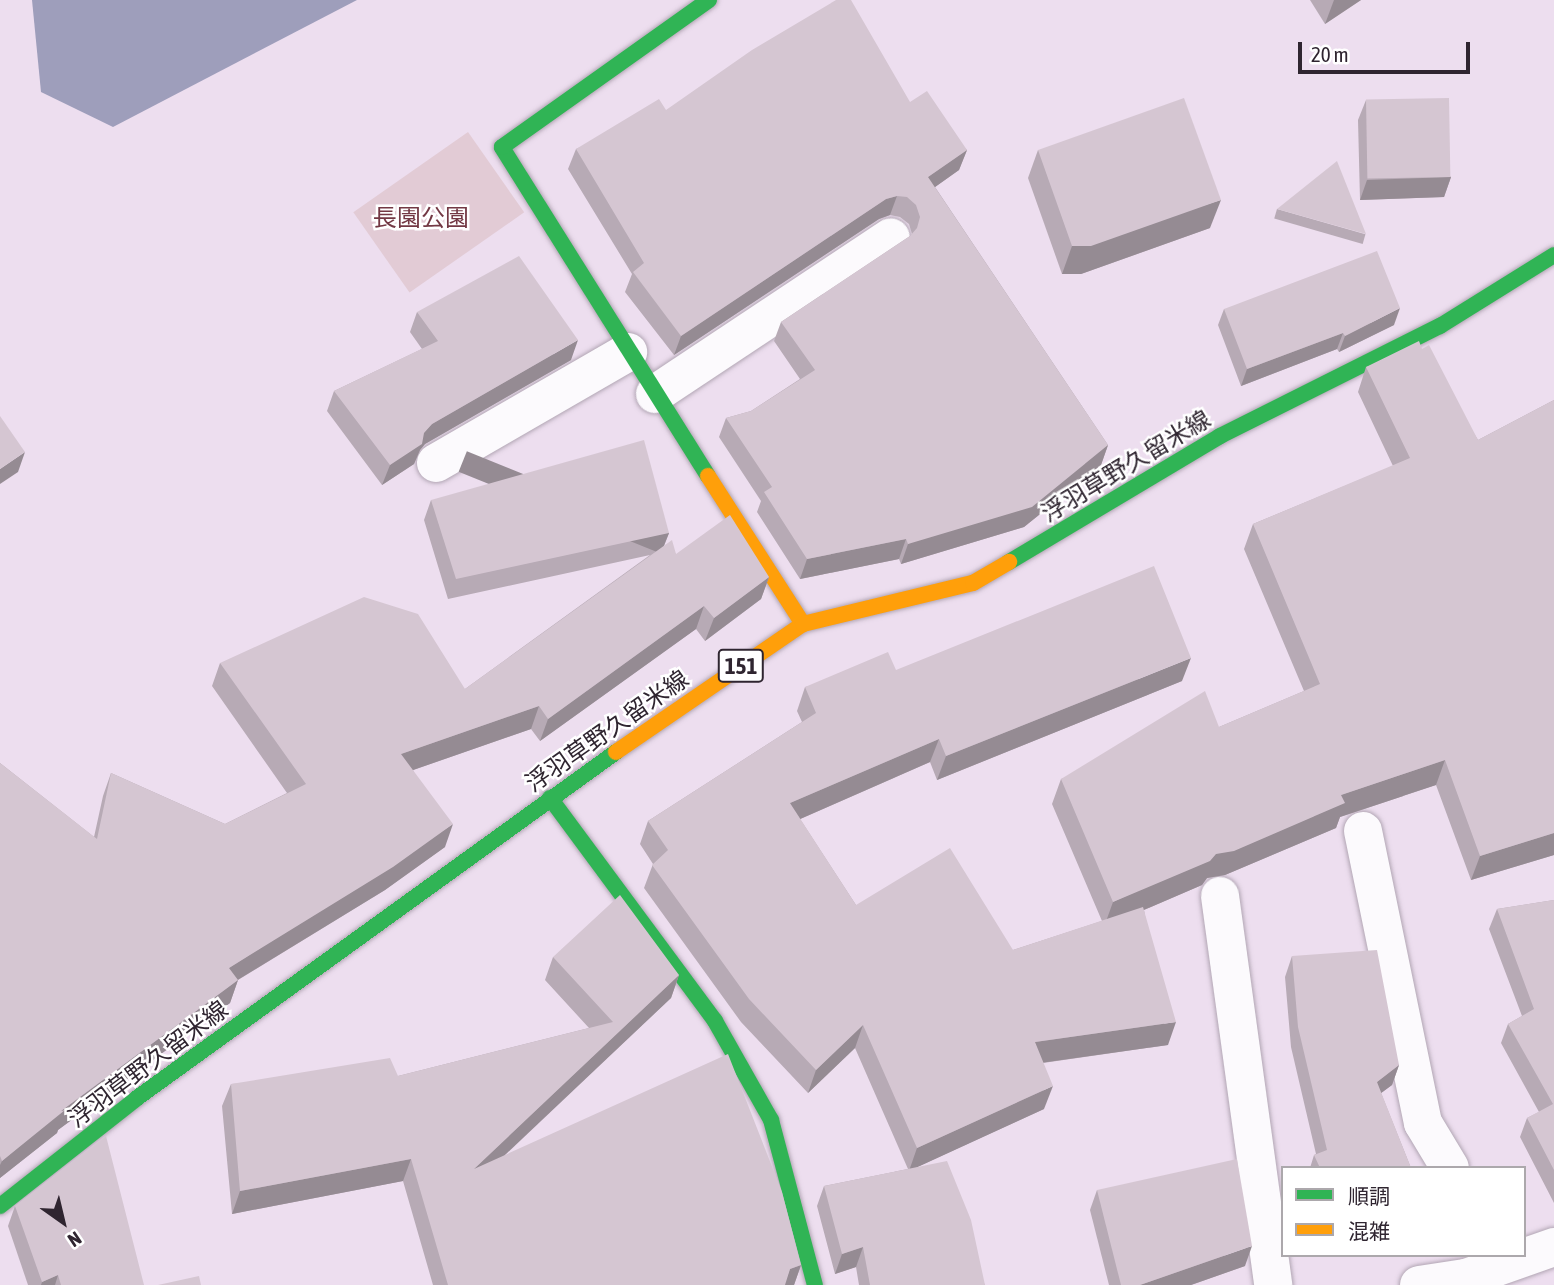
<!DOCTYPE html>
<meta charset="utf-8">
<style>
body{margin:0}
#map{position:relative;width:1554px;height:1285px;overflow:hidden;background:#eddeef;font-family:"Asap Condensed","Noto Sans JP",sans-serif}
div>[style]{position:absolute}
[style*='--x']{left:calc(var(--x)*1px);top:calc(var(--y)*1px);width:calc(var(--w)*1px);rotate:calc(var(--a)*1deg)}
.green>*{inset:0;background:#e2cbd5;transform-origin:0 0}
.water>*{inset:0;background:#9e9ebb}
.roads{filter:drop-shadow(0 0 2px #b2a6b4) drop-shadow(0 0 2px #b2a6b4)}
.street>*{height:38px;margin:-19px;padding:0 19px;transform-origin:19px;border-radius:19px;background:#fcfafd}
.fast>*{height:16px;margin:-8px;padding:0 8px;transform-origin:8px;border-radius:8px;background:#30b455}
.slow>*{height:16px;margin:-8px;padding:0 8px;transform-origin:8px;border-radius:8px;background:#ff9f0a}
.wall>*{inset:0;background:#b7aab5;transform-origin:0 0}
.shaded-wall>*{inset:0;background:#958b93;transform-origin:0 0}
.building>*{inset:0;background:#d5c6d2;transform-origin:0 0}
span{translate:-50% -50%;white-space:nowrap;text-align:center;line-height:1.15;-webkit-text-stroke:5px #fff;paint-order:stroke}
.shield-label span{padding:2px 5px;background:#fff;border:2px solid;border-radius:5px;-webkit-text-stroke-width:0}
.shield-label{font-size:23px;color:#2f2530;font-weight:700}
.park-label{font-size:24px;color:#733844}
.street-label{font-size:24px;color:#2f2530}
.legend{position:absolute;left:1281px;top:1166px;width:245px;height:91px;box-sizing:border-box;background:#fff;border:2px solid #aca8ac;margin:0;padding:9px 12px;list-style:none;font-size:21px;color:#2f2530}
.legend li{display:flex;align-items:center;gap:14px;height:35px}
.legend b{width:35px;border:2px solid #aca8ac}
.north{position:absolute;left:28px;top:1187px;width:70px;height:70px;-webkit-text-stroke:5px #fff;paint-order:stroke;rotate:146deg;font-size:19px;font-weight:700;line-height:28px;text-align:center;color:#2f2530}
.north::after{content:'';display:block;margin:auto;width:24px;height:32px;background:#2f2530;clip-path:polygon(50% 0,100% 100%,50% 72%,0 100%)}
.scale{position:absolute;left:1298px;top:42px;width:172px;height:32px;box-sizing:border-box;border:4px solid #2f2530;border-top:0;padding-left:9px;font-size:21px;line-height:24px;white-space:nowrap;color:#2f2530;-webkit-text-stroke:5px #fff;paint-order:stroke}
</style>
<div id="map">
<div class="green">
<div style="left:468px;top:132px;width:98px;height:140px;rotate:55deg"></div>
</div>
<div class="water">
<div style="clip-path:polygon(32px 0,357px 0,113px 127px,41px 92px)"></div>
</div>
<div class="roads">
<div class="street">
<div style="--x:655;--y:394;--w:283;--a:-33.6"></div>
<div style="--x:436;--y:463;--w:222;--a:-30"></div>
<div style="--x:1363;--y:831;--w:298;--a:78.4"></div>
<div style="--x:1423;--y:1123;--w:52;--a:59"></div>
<div style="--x:1220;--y:896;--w:393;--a:82.2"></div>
<div style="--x:1419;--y:1285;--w:48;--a:-8.5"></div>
<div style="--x:1466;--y:1278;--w:93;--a:-19.4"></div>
</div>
<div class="fast">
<div style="--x:708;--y:476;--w:388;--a:-122.1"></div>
<div style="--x:502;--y:147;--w:254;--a:-35.4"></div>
<div style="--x:1009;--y:562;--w:246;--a:-30.8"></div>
<div style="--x:1220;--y:436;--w:246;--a:-26.6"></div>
<div style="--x:1440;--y:326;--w:134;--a:-31.9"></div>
<div style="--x:550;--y:798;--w:277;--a:53.5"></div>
<div style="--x:715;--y:1021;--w:114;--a:60.5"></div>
<div style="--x:771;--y:1120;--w:171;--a:75.1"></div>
<div style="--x:0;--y:1206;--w:174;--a:-38.2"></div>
<div style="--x:137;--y:1098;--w:591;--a:-35.84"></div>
</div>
<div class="slow">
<div style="--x:708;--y:476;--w:176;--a:57.3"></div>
<div style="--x:616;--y:752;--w:227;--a:-34.4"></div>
<div style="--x:803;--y:624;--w:175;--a:-13.6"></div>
<div style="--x:973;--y:583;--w:42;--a:-30.3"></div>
</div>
</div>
<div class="wall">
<div style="clip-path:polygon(1310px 0,1361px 0,1325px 24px)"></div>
<div style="clip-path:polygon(1366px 100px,1451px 177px,1444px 197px,1360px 200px,1358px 120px)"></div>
<div style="clip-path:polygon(910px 102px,967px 150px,959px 170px,935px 187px,1108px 445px,1101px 465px,1024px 527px,901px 564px,899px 559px,800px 579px,757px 512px,761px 501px,719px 437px,726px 418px,751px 411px,800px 379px,774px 341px,781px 322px,910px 236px,912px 234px,909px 224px,900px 217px,890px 215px,879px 219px,674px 355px,625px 292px,632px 274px,568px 169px,576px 149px,666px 110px)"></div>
<div style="clip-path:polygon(1038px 150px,1210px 228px,1081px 274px,1062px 274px,1028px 178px)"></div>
<div style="left:1277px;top:209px;width:92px;height:10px;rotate:16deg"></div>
<div style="clip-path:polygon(1224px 309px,1394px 325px,1339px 352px,1337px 349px,1241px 386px,1218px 325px)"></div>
<div style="clip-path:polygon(417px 312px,571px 360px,425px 444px,420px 450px,414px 464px,382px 485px,327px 411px,334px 391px,422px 349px,410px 332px)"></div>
<div style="clip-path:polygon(1422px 349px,1478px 440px,1554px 400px,1554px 855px,1471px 880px,1436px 785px,1340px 817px,1336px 828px,1225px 875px,1207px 878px,1202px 885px,1144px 910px,1168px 1045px,1043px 1063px,1044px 1109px,917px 1167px,985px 1285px,859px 1285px,856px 1267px,835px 1274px,817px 1206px,824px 1186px,908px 1169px,855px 1048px,808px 1093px,741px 1022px,644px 888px,653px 864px,640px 844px,648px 821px,802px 722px,797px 711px,805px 687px,896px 670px,1182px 681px,937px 780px,930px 762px,800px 819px,856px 905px,1013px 950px,1102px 921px,1052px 804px,1061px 779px,1219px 727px,1304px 691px,1244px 549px,1253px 524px,1393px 466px,1358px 392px,1366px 367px)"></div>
<div style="clip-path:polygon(431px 500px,669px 533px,664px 546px,676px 554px,769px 577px,761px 599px,705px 641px,696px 629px,540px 741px,531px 729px,413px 770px,445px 847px,385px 890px,238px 980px,230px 1003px,58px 1130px,57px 1133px,0 1178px,0 763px,94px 837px,103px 796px,111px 773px,225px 824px,287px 793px,212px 686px,220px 663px,465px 689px,650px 555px,448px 599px,424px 520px)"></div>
<div style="clip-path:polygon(1554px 900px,1554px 1203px,1520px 1137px,1527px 1118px,1539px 1112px,1501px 1043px,1508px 1024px,1522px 1016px,1489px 929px,1497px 909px)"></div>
<div style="clip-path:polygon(1292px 956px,1399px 1065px,1392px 1085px,1381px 1093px,1411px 1168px,1310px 1168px,1314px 1155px,1316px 1154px,1291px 1047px,1285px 977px)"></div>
<div style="clip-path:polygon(553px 957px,679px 975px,671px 998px,504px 1155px,801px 1265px,794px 1285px,433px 1285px,403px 1181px,232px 1214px,222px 1106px,231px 1084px,398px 1076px,589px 1028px,545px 980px)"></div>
<div style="clip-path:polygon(1097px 1190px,1245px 1266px,1191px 1285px,1109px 1285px,1090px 1210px)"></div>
<div style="clip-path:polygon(15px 1206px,144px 1285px,28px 1285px,8px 1226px)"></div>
</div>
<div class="shaded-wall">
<div style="clip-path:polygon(1334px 0,1361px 0,1325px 24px)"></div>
<div style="clip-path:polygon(967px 150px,959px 170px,921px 197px,928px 177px)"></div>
<div style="clip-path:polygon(1451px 177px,1444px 197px,1360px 200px,1367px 180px)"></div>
<div style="clip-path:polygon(897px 196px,890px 215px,879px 219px,674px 355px,681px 336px,886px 199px)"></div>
<div style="clip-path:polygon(1221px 200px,1210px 228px,1081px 274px,1062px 274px,1072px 246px)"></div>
<div style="clip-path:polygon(1400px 308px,1394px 325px,1339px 352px,1345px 336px)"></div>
<div style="clip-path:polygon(1343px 333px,1337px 349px,1241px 386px,1247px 369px)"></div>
<div style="clip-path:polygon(578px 340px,571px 360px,425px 444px,420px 450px,414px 464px,382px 485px,390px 465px,432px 424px)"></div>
<div style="clip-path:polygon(1108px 445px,1101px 465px,1024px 527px,901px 564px,908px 544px)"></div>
<div style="clip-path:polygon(25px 452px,18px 472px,0 484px,0 469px)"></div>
<div style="left:669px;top:533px;width:22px;height:218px;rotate:112deg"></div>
<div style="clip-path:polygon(906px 539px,899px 559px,800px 579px,807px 559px)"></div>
<div style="clip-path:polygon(769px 577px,761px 599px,705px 641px,714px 618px)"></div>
<div style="clip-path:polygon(704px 606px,696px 629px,540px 741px,548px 719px)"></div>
<div style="clip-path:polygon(1191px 658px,1182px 681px,937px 780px,946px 756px)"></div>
<div style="clip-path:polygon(539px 706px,531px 729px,393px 777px,401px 754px)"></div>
<div style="clip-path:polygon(939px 739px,930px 762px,782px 827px,790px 803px)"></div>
<div style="clip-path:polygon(1445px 760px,1436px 785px,1340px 817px,1336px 828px,1225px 875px,1207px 878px,1202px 885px,1104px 927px,1113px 902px,1341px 795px)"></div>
<div style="clip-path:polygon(453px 824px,445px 847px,385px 890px,221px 990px,229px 968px)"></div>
<div style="clip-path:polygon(1554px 833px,1554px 855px,1471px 880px,1480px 856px)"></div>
<div style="clip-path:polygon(679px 975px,671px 998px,466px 1192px,474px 1169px)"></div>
<div style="clip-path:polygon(238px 980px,230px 1003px,58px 1130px,57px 1133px,0 1178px,0 1165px,2px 1161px,61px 1111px)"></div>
<div style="clip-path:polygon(1176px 1022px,1168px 1045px,1026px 1065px,1035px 1042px)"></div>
<div style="clip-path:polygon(863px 1025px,855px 1048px,808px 1093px,816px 1070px)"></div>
<div style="clip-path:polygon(1399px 1065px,1392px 1085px,1369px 1102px,1377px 1082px)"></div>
<div style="clip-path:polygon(1053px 1086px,1044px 1109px,909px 1171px,917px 1148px)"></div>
<div style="clip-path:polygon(411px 1159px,403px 1181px,232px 1214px,240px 1191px)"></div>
<div style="clip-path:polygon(1252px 1246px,1245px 1266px,1191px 1285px,1140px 1285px)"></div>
<div style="clip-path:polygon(863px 1247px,856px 1267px,835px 1274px,842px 1254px)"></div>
<div style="clip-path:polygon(801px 1265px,794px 1285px,784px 1285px,790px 1269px)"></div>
<div style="clip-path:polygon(58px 1275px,55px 1285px,41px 1285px,42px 1282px)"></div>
</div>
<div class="building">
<div style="clip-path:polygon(836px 0,851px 0,910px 102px,927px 91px,967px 150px,928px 177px,1108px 445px,1032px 507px,908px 544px,906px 539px,807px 559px,764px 492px,772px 487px,726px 418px,751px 411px,815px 370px,781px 322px,910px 236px,917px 228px,920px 217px,916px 205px,907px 197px,897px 196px,886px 199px,681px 336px,633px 272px,644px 263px,576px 149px,659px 99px,666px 110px,752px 50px)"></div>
<div style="clip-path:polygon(1184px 98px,1221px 200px,1091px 246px,1072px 246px,1038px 150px)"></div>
<div style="left:1449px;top:98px;width:79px;height:83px;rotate:89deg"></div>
<div style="clip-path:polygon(1337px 161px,1366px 234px,1277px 209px)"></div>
<div style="clip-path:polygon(1377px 251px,1400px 308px,1345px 336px,1343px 333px,1247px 369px,1224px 309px)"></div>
<div style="clip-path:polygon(519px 256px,578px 340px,432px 424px,424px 433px,422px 444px,390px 465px,334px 391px,438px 341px,417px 312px)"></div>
<div style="clip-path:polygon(1419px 341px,1422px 349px,1429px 345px,1478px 440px,1554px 400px,1554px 833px,1480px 856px,1445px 760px,1341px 795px,1345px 803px,1234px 851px,1216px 854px,1210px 861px,1113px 902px,1061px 779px,1205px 691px,1219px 727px,1320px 684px,1253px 524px,1410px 458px,1366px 367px)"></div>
<div style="clip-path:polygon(0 416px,25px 452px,0 469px)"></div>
<div style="clip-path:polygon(644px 440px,669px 533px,456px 579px,431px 500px)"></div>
<div style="clip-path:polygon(730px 515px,769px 577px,714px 618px,704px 606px,548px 719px,539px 706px,401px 754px,453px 824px,393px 867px,229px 968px,238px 980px,61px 1111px,65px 1110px,2px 1161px,0 1156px,0 763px,97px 839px,111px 773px,225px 824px,306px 784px,220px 663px,364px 597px,418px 614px,465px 689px,672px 540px,676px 554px)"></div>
<div style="clip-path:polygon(1154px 566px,1191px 658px,946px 756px,939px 739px,790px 803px,856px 905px,950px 848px,1013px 950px,1143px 907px,1176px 1022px,1035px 1042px,1053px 1086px,917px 1148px,863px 1025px,816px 1070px,749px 999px,652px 865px,668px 850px,648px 821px,816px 713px,805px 687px,888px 652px,896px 670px)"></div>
<div style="clip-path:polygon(620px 895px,679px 975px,474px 1169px,728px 1054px,782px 1192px,801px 1265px,790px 1269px,785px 1285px,448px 1285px,411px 1159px,240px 1191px,231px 1084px,390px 1058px,398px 1076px,613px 1022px,553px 957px)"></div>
<div style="clip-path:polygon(1554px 900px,1554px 1170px,1527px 1118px,1553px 1104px,1508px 1024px,1534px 1009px,1497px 909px)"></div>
<div style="clip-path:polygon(1377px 950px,1399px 1065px,1377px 1082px,1411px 1168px,1320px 1168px,1314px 1155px,1327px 1150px,1298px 1027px,1292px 956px)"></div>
<div style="clip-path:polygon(106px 1136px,144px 1285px,61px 1285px,58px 1275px,42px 1282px,15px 1206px)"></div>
<div style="clip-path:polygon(1237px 1159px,1252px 1246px,1140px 1285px,1121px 1285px,1097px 1190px)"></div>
<div style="clip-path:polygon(947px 1161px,971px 1220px,985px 1285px,870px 1285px,863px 1247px,842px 1254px,824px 1186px)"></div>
<div style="clip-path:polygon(199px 1276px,201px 1285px,158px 1285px)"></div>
</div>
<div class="shield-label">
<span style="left:741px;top:666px">151</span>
</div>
<div class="park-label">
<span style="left:421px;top:218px">長園公園</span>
</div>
<div class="street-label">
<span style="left:1126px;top:466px;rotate:-31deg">浮羽草野久留米線</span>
<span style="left:607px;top:731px;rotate:-35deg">浮羽草野久留米線</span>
<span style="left:148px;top:1064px;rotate:-37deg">浮羽草野久留米線</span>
</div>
<ul class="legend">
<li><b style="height:9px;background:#30b455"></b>順調</li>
<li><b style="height:9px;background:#ff9f0a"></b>混雑</li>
</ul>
<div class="north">N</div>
<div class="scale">20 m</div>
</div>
